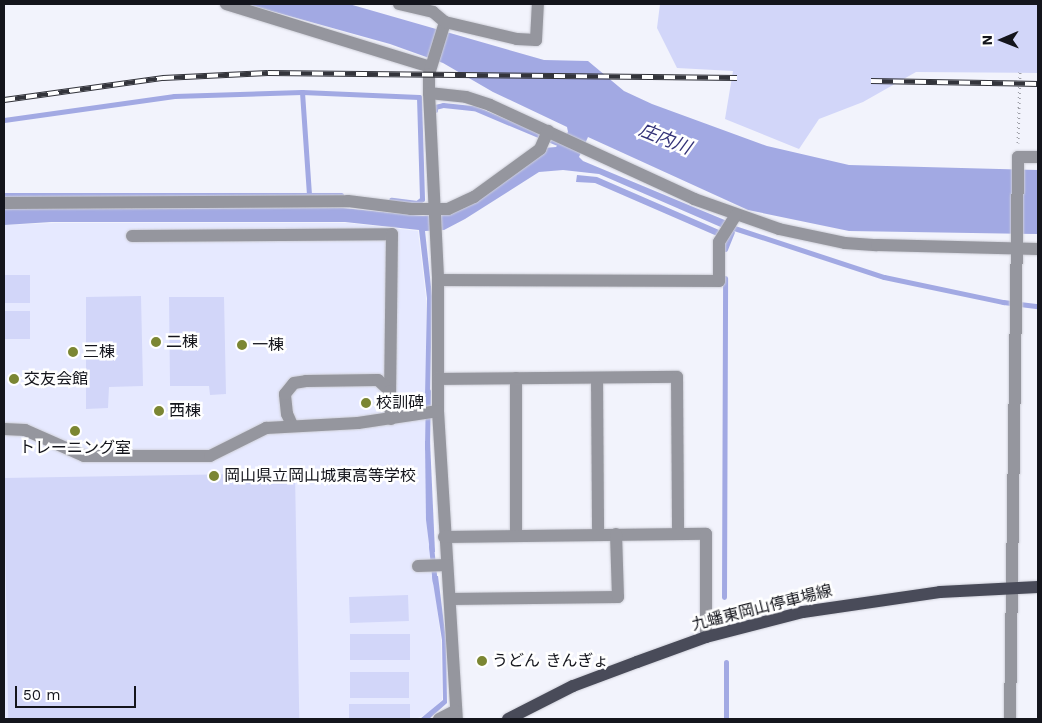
<!DOCTYPE html>
<meta charset="utf-8">
<style>
body{margin:0}
#map{position:relative;width:1042px;height:723px;overflow:hidden;background:#f2f3fc;font-family:"Work Sans","Noto Sans JP",sans-serif}
div>[style]{position:absolute}
[style*='--x']{left:calc(var(--x)*1px);top:calc(var(--y)*1px);width:calc(var(--w)*1px);rotate:calc(var(--a)*1deg)}
.built>*{inset:0;background:#e6e9ff}
.green>*{inset:0;background:#d2d6f9;transform-origin:0 0}
.water>*{inset:0;background:#a2a9e3}
.stream>*{height:5px;margin:-2.5px;padding:0 2.5px;transform-origin:2.5px;border-radius:2.5px;background:#a2a9e3}
.path>*{height:3px;margin-top:-1.5px;transform-origin:0;background:repeating-linear-gradient(90deg,#a0a1a9 0 1px,transparent 0 5px)}
.roads{filter:drop-shadow(0 0 1px #cecfd8) drop-shadow(0 0 1px #cecfd8)}
.minor>*{height:12px;margin:-6px;padding:0 6px;transform-origin:6px;border-radius:6px;background:#95969e}
.major>*{height:12px;margin:-6px;padding:0 6px;transform-origin:6px;border-radius:6px;background:#494b59}
.rail>*{height:5.5px;margin-top:-2.75px;transform-origin:0;background:repeating-linear-gradient(90deg,#fff 0 11px,#33343b 0 22px);box-sizing:border-box;border-block:1px solid #33343b}
.dots>*{width:14px;height:14px;translate:-50% -50%;box-sizing:border-box;border:2px solid #fff;border-radius:50%}
span{translate:-50% -50%;white-space:nowrap;text-align:center;line-height:1.15;-webkit-text-stroke:5px #fff;paint-order:stroke}
.poi-label{font-size:16px;color:#14151c}
.left{translate:0 -50%;text-align:left}
.street-label{font-size:16px;color:#14151c}
.water-label{font-size:18px;color:#343378;font-style:italic}
.frame{position:absolute;inset:0;border:5px solid #14151c;pointer-events:none}
.north{position:absolute;left:977px;top:15px;width:50px;height:50px;-webkit-text-stroke:4px #fff;paint-order:stroke;rotate:269deg;font-size:14px;font-weight:700;line-height:20px;text-align:center;color:#14151c}
.north::after{content:'';display:block;margin:auto;width:18px;height:22px;background:#14151c;clip-path:polygon(50% 0,100% 100%,50% 72%,0 100%)}
.scale{position:absolute;left:15px;top:686px;width:121px;height:22px;box-sizing:border-box;border:2px solid #14151c;border-top:0;padding-left:6px;font-size:15px;line-height:18px;white-space:nowrap;color:#14151c;-webkit-text-stroke:4px #fff;paint-order:stroke}
</style>
<div id="map">
<div class="built">
<div style="clip-path:polygon(55px 223px,348px 223px,418px 231px,426px 298px,426px 520px,441px 640px,442px 700px,429px 713px,418px 718px,4px 719px,4px 225px)"></div>
</div>
<div class="green">
<div style="clip-path:polygon(660px 4px,1038px 4px,1038px 73px,916px 72px,863px 102px,819px 119px,799px 149px,725px 119px,733px 71px,677px 68px,657px 28px)"></div>
<div style="left:4px;top:275px;width:26px;height:28px"></div>
<div style="clip-path:polygon(141px 296px,143px 386px,109px 387px,108px 408px,86px 409px,86px 297px)"></div>
<div style="clip-path:polygon(169px 297px,224px 297px,226px 394px,210px 395px,209px 386px,170px 386px)"></div>
<div style="left:4px;top:311px;width:26px;height:28px"></div>
<div style="left:295px;top:473px;width:246px;height:291px;rotate:89deg"></div>
<div style="left:408px;top:595px;width:26px;height:59px;rotate:88deg"></div>
<div style="left:410px;top:634px;width:26px;height:60px;rotate:90deg"></div>
<div style="left:409px;top:672px;width:26px;height:59px;rotate:90deg"></div>
<div style="left:349px;top:704px;width:61px;height:15px"></div>
</div>
<div class="water">
<div style="clip-path:polygon(246px 4px,349px 4px,544px 60px,588px 61px,624px 91px,652px 104px,767px 146px,849px 165px,1038px 170px,1038px 234px,849px 231px,748px 210px,588px 137px,579px 157px,583px 161px,727px 221px,723px 228px,599px 174px,563px 170px,539px 172px,465px 219px,444px 230px,425px 231px,432px 296px,430px 397px,425px 397px,427px 298px,419px 230px,345px 222px,51px 222px,4px 225px,4px 209px,343px 208px,423px 216px,443px 214px,544px 148px,556px 147px,568px 132px,567px 127px,493px 92px,443px 63px,390px 44px)"></div>
<div style="clip-path:polygon(577px 175px,597px 177px,719px 230px,717px 236px,595px 183px,576px 182px)"></div>
<div style="clip-path:polygon(425px 441px,430px 441px,435px 552px,430px 552px,426px 520px)"></div>
<div style="clip-path:polygon(432px 576px,438px 576px,446px 640px,447px 703px,429px 719px,361px 719px,420px 719px,443px 700px,442px 640px)"></div>
</div>
<div class="stream">
<div style="--x:302;--y:92;--w:102;--a:86.1"></div>
<div style="--x:435;--y:110;--w:3;--a:-90"></div>
<div style="--x:435;--y:107;--w:8;--a:-14"></div>
<div style="--x:443;--y:105;--w:31;--a:6"></div>
<div style="--x:474;--y:108;--w:95;--a:22.8"></div>
<div style="--x:4;--y:120;--w:172;--a:-8"></div>
<div style="--x:174;--y:96;--w:128;--a:-1.8"></div>
<div style="--x:302;--y:92;--w:117;--a:2.4"></div>
<div style="--x:419;--y:97;--w:102;--a:88.3"></div>
<div style="--x:422;--y:199;--w:6;--a:141"></div>
<div style="--x:417;--y:203;--w:26;--a:-173"></div>
<div style="--x:4;--y:195;--w:337;--a:0"></div>
<div style="--x:731;--y:227;--w:161;--a:18.1"></div>
<div style="--x:884;--y:277;--w:122;--a:11.9"></div>
<div style="--x:1003;--y:302;--w:35;--a:7"></div>
<div style="--x:725;--y:249;--w:18;--a:-68"></div>
<div style="--x:427;--y:448;--w:57;--a:-89"></div>
<div style="--x:431;--y:546;--w:36;--a:84"></div>
<div style="--x:724;--y:597;--w:319;--a:-89.8"></div>
<div style="--x:726;--y:662;--w:57;--a:90"></div>
</div>
<div class="path">
<div style="--x:1018;--y:143;--w:73;--a:-88.4"></div>
</div>
<div class="roads">
<div class="minor">
<div style="--x:226;--y:4;--w:214;--a:17.1"></div>
<div style="--x:399;--y:4;--w:35;--a:13"></div>
<div style="--x:433;--y:12;--w:16;--a:40"></div>
<div style="--x:445;--y:22;--w:54;--a:107.1"></div>
<div style="--x:429;--y:74;--w:19;--a:90"></div>
<div style="--x:429;--y:93;--w:187;--a:87.2"></div>
<div style="--x:438;--y:280;--w:131;--a:90"></div>
<div style="--x:438;--y:411;--w:309;--a:86.5"></div>
<div style="--x:445;--y:22;--w:74;--a:13.3"></div>
<div style="--x:517;--y:39;--w:19;--a:3"></div>
<div style="--x:536;--y:40;--w:36;--a:-87"></div>
<div style="--x:429;--y:93;--w:37;--a:6"></div>
<div style="--x:466;--y:97;--w:25;--a:18"></div>
<div style="--x:490;--y:105;--w:225;--a:24.7"></div>
<div style="--x:694;--y:199;--w:90;--a:19.4"></div>
<div style="--x:779;--y:229;--w:67;--a:12"></div>
<div style="--x:845;--y:243;--w:32;--a:4"></div>
<div style="--x:877;--y:245;--w:161;--a:1.4"></div>
<div style="--x:4;--y:203;--w:344;--a:-0.3"></div>
<div style="--x:348;--y:201;--w:64;--a:7.2"></div>
<div style="--x:411;--y:209;--w:37;--a:0"></div>
<div style="--x:448;--y:209;--w:29;--a:-25"></div>
<div style="--x:474;--y:197;--w:82;--a:-36"></div>
<div style="--x:540;--y:149;--w:20;--a:-66"></div>
<div style="--x:132;--y:236;--w:260;--a:-0.4"></div>
<div style="--x:392;--y:234;--w:157;--a:90.7"></div>
<div style="--x:438;--y:280;--w:281;--a:0.2"></div>
<div style="--x:719;--y:281;--w:39;--a:-90"></div>
<div style="--x:719;--y:242;--w:32;--a:-58"></div>
<div style="--x:516;--y:378;--w:158;--a:90"></div>
<div style="--x:597;--y:378;--w:156;--a:89.6"></div>
<div style="--x:438;--y:379;--w:239;--a:-0.5"></div>
<div style="--x:677;--y:377;--w:157;--a:89.6"></div>
<div style="--x:292;--y:425;--w:12;--a:-114"></div>
<div style="--x:287;--y:414;--w:20;--a:-96"></div>
<div style="--x:285;--y:394;--w:14;--a:-51"></div>
<div style="--x:294;--y:383;--w:12;--a:-9"></div>
<div style="--x:306;--y:381;--w:72;--a:-0.8"></div>
<div style="--x:378;--y:380;--w:16;--a:43"></div>
<div style="--x:390;--y:391;--w:28;--a:88"></div>
<div style="--x:4;--y:429;--w:21;--a:3"></div>
<div style="--x:25;--y:430;--w:64;--a:23.8"></div>
<div style="--x:84;--y:456;--w:126;--a:0"></div>
<div style="--x:210;--y:456;--w:63;--a:-26.6"></div>
<div style="--x:266;--y:428;--w:92;--a:-3.1"></div>
<div style="--x:358;--y:423;--w:81;--a:-8.5"></div>
<div style="--x:444;--y:537;--w:262;--a:-0.7"></div>
<div style="--x:706;--y:534;--w:103;--a:90"></div>
<div style="--x:418;--y:566;--w:29;--a:-2"></div>
<div style="--x:450;--y:599;--w:168;--a:-0.7"></div>
<div style="--x:618;--y:597;--w:63;--a:-91.8"></div>
<div style="--x:439;--y:719;--w:18;--a:-27"></div>
<div style="--x:1010;--y:719;--w:562;--a:-89.18"></div>
<div style="--x:1018;--y:157;--w:20;--a:0"></div>
</div>
<div class="major">
<div style="--x:508;--y:719;--w:73;--a:-26.9"></div>
<div style="--x:573;--y:686;--w:68;--a:-20.6"></div>
<div style="--x:637;--y:662;--w:73;--a:-19.9"></div>
<div style="--x:706;--y:637;--w:100;--a:-14.5"></div>
<div style="--x:803;--y:612;--w:138;--a:-8.3"></div>
<div style="--x:940;--y:592;--w:98;--a:-2.9"></div>
</div>
</div>
<div class="rail">
<div style="--x:871;--y:81;--w:167;--a:1"></div>
<div style="--x:4;--y:100;--w:161;--a:-7.9"></div>
<div style="--x:163;--y:78;--w:105;--a:-2.7"></div>
<div style="--x:268;--y:73;--w:469;--a:0.6"></div>
</div>
<div class="dots">
<div style="left:156px;top:342px;background:#7b8633"></div>
<div style="left:242px;top:345px;background:#7b8633"></div>
<div style="left:73px;top:352px;background:#7b8633"></div>
<div style="left:14px;top:379px;background:#7b8633"></div>
<div style="left:366px;top:403px;background:#7b8633"></div>
<div style="left:159px;top:411px;background:#7b8633"></div>
<div style="left:75px;top:431px;background:#7b8633"></div>
<div style="left:214px;top:476px;background:#7b8633"></div>
<div style="left:482px;top:661px;background:#7b8633"></div>
</div>
<div class="poi-label">
<span class="left" style="left:166px;top:342px">二棟</span>
<span class="left" style="left:252px;top:345px">一棟</span>
<span class="left" style="left:83px;top:352px">三棟</span>
<span class="left" style="left:24px;top:379px">交友会館</span>
<span class="left" style="left:376px;top:403px">校訓碑</span>
<span class="left" style="left:169px;top:411px">西棟</span>
<span style="left:75px;top:448px">トレーニング室</span>
<span class="left" style="left:224px;top:476px">岡山県立岡山城東高等学校</span>
<span class="left" style="left:492px;top:661px">うどん きんぎょ</span>
</div>
<div class="street-label">
<span style="left:762px;top:608px;rotate:-14deg">九蟠東岡山停車場線</span>
</div>
<div class="water-label">
<span style="left:665px;top:139px;rotate:22deg">庄内川</span>
</div>
<div class="frame"></div>
<div class="north">N</div>
<div class="scale">50 m</div>
</div>
